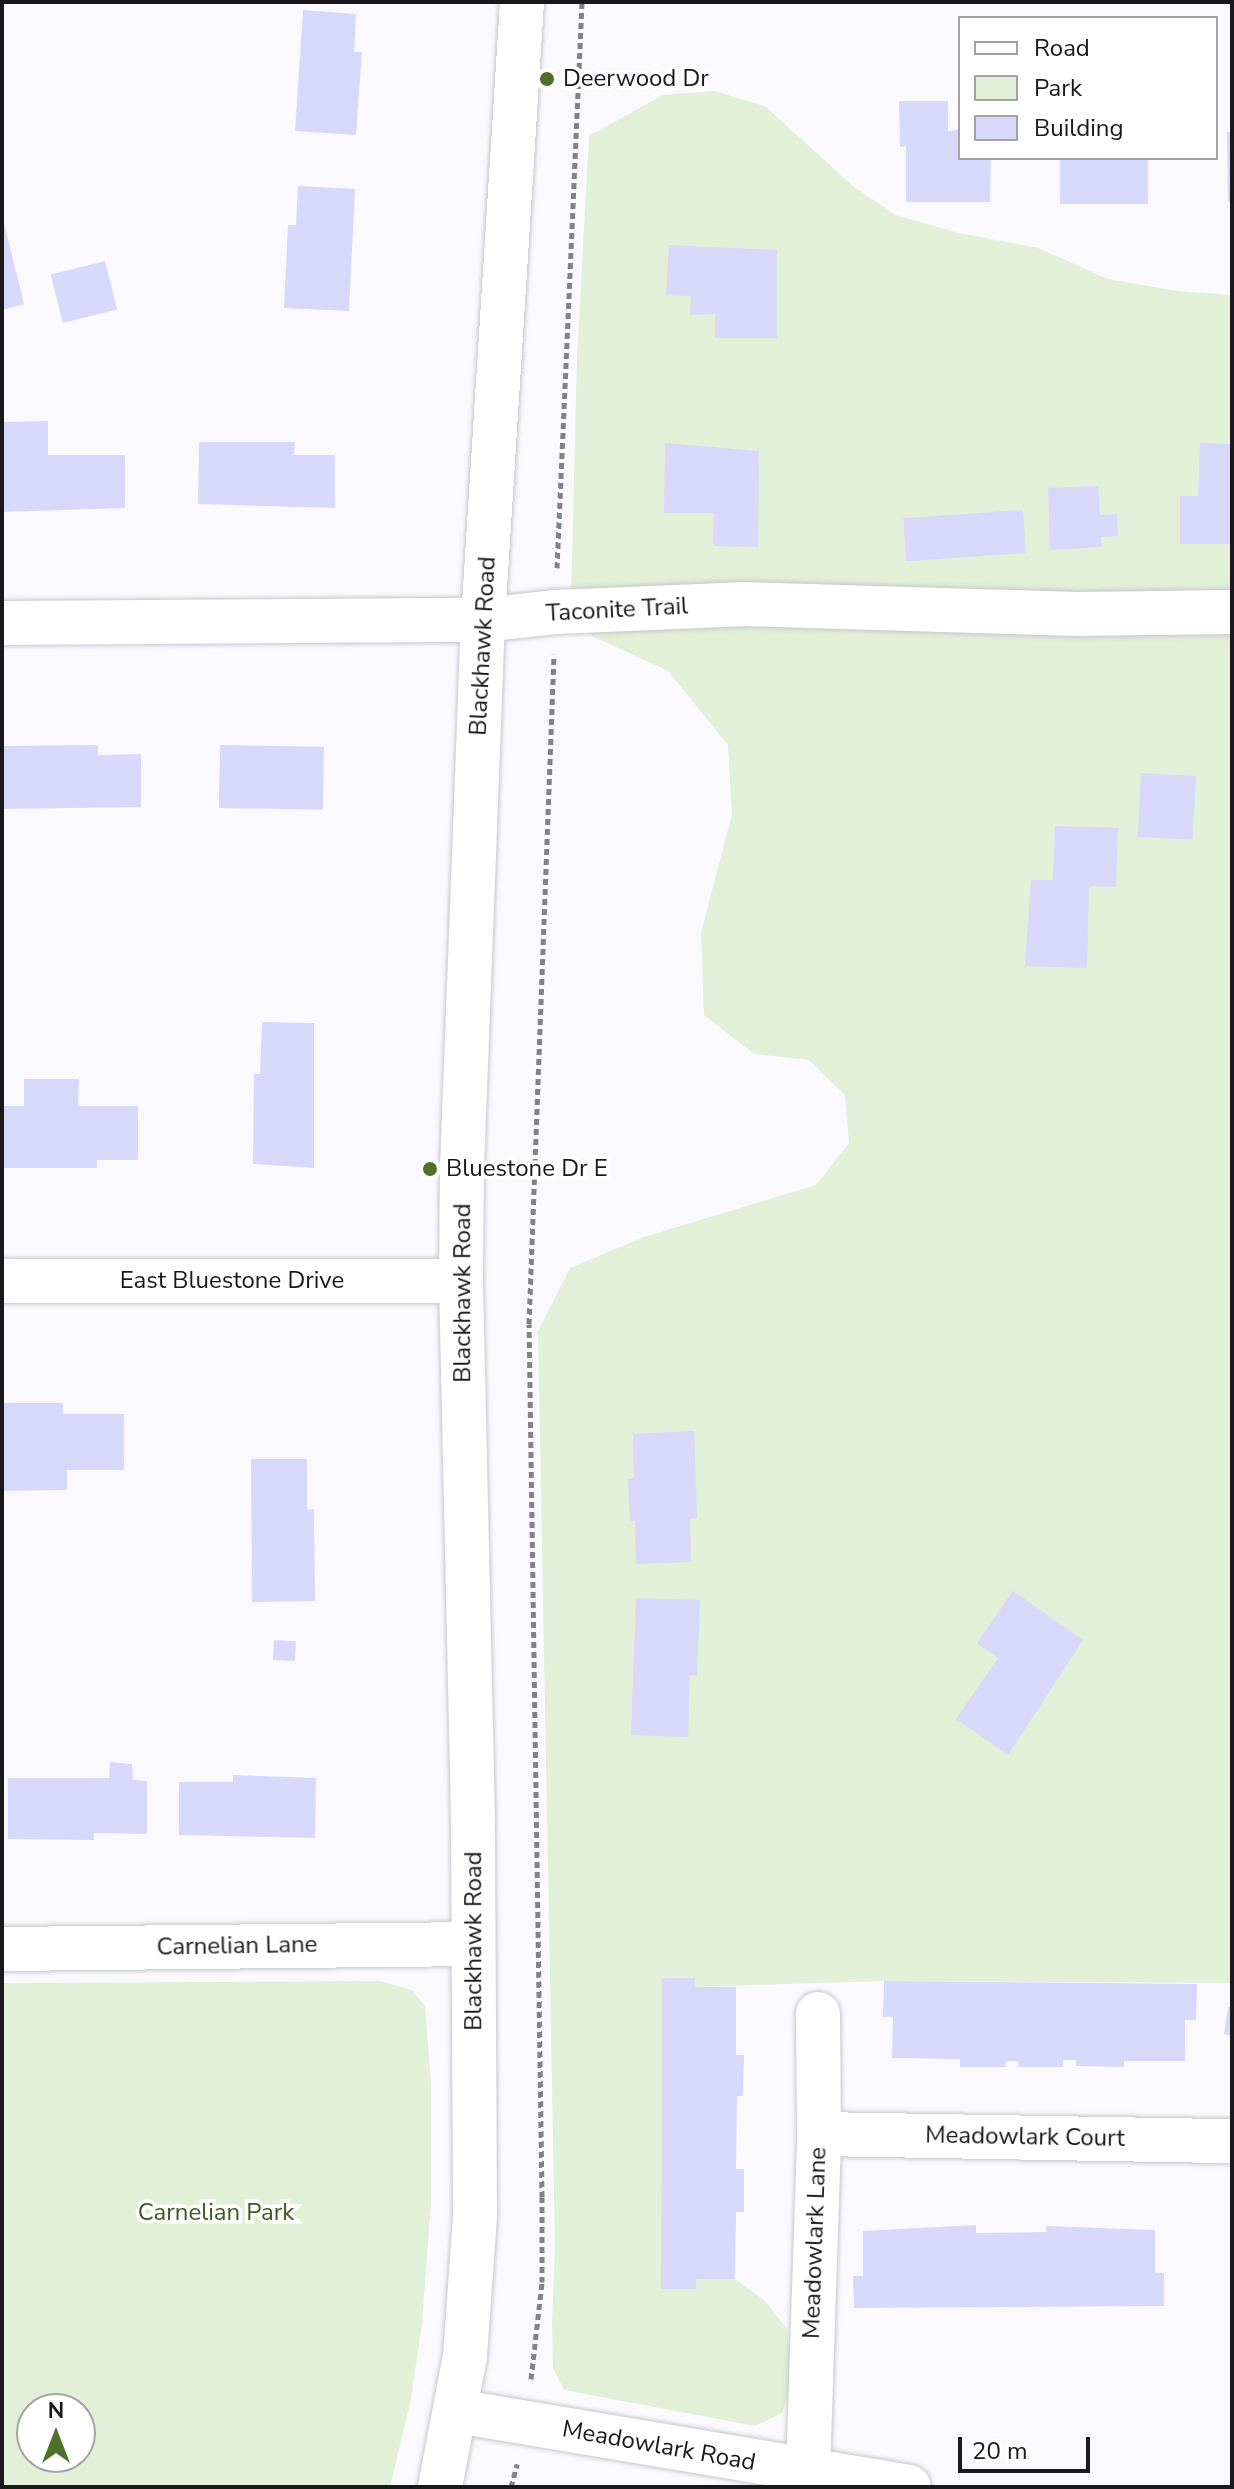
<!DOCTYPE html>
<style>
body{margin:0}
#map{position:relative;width:1234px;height:2489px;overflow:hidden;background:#fafafe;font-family:"Nunito Sans",sans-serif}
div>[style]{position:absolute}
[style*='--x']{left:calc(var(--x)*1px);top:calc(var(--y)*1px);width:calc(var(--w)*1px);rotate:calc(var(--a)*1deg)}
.green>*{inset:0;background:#e1f0d7}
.building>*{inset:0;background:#d8d8fb;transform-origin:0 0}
.path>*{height:5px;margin-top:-2.5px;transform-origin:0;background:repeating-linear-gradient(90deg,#828286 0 6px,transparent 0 10px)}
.roads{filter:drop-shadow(0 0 2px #c6c6cf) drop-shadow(0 0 2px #c6c6cf)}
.minor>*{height:44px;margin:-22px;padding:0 22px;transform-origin:22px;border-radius:22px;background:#fff}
.dots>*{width:22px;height:22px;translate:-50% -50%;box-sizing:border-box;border:4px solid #fff;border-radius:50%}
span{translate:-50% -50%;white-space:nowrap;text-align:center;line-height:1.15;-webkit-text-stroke:7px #fff;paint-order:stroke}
.poi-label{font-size:24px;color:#19191c}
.left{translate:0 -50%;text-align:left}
.street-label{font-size:24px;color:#19191c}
.park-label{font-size:24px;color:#3c5920}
.frame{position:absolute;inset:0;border:4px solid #19191c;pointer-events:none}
.legend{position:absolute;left:958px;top:16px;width:260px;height:144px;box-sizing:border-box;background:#fff;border:2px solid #a3a3a4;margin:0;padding:10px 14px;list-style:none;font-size:24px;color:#19191c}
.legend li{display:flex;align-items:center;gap:16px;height:40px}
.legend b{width:40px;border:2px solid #a3a3a4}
.north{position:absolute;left:16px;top:2393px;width:80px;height:80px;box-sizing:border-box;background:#fff;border:2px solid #a3a3a4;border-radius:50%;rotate:0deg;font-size:22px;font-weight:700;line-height:32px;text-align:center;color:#19191c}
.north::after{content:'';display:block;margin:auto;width:28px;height:36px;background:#4e712a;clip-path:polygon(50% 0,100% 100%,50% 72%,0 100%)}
.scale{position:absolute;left:958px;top:2437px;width:132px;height:36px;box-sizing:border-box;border:4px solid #19191c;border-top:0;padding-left:10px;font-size:24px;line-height:28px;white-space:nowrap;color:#19191c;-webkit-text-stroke:6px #fff;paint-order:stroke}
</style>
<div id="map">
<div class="green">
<div style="clip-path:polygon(715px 91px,766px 107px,854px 187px,896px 215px,959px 233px,1038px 248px,1108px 279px,1177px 291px,1232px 295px,1232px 1983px,884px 1981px,695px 1987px,694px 1978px,662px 1978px,661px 2288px,696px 2289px,696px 2279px,735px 2279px,765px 2301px,787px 2329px,791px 2386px,782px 2413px,755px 2426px,564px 2390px,553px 2368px,552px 2323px,555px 2247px,538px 1331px,570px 1268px,644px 1237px,816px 1185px,849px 1143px,845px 1095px,809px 1060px,754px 1054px,704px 1015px,701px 933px,732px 814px,728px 745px,668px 671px,592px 636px,571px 594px,577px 358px,589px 136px,663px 95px)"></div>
<div style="clip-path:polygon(evenodd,380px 1981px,412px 1990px,425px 2006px,431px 2083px,431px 2203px,422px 2323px,411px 2399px,390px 2487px,2px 2487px,2px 1983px,380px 1981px,32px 2409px,80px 2409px,80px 2457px,32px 2457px,32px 2409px)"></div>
</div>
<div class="building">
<div style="clip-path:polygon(303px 10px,356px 14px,354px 52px,362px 52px,356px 135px,295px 131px)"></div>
<div style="clip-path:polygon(899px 101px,948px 101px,948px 131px,958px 130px,960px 158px,991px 158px,990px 202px,906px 202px,906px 146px,900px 147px)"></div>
<div style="clip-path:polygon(1227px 132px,1232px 132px,1232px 202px,1228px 202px)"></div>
<div style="left:1060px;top:158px;width:88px;height:46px"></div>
<div style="clip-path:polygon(298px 186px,355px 189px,349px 311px,284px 308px,288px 225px,296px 225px)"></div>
<div style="clip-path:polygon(2px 215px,24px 304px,2px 310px)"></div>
<div style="clip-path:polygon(669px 245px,777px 250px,777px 338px,715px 338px,715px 314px,690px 315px,691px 296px,666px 295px)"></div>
<div style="left:105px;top:261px;width:50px;height:56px;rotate:76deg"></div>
<div style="clip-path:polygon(48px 421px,48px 455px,125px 455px,125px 508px,2px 512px,2px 422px)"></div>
<div style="clip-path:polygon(199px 442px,295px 442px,294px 455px,335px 455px,335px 508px,198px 504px)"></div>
<div style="clip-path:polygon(665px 443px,759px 451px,758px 547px,713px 546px,714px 513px,664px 513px)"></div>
<div style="clip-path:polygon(1200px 443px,1232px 444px,1232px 544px,1180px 544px,1180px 496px,1198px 496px)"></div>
<div style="clip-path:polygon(1098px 486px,1100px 515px,1117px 514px,1118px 536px,1101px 537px,1102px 547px,1050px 550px,1048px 488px)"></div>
<div style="left:1023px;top:510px;width:43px;height:120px;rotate:86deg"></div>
<div style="clip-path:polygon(98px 745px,98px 755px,141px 754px,141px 807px,2px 809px,2px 746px)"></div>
<div style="left:220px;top:745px;width:104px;height:63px;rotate:1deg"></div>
<div style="left:1141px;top:773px;width:55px;height:64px;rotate:3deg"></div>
<div style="clip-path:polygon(1055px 826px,1118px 828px,1116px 887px,1089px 886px,1087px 968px,1025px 966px,1031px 880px,1053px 880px)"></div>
<div style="clip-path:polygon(262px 1022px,314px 1023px,314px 1168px,253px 1164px,254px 1074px,260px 1074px)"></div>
<div style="clip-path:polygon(24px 1079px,79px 1079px,78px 1106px,138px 1106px,138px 1160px,97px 1160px,97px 1168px,2px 1168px,2px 1106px,24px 1106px)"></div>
<div style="clip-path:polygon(2px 1403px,63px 1403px,63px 1414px,124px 1414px,124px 1470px,67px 1470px,67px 1490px,3px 1491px)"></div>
<div style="clip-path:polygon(694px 1431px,697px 1518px,690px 1519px,691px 1562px,636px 1564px,635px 1521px,630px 1521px,628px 1479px,634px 1479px,633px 1434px)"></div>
<div style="clip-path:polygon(251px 1459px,307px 1459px,307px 1510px,314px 1509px,315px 1601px,252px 1602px)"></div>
<div style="clip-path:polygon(1013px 1591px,1083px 1640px,1008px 1755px,956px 1719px,998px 1658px,977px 1643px)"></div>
<div style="clip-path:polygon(636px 1598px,700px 1600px,697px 1676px,690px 1675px,688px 1737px,631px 1735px)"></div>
<div style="left:274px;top:1640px;width:22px;height:20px;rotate:3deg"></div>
<div style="clip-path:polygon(110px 1762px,132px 1764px,133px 1780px,147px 1781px,147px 1834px,94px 1833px,94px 1840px,8px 1839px,8px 1778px,109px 1778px)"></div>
<div style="clip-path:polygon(233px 1775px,316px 1778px,315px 1838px,179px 1835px,179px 1782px,233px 1782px)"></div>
<div style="clip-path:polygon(662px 1978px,695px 1978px,695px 1987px,736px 1987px,736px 2055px,744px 2055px,743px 2096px,737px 2096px,736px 2169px,744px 2169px,744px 2212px,736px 2212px,735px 2279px,696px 2279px,696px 2289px,661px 2289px)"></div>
<div style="clip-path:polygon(884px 1981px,1197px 1984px,1196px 2020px,1185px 2020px,1185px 2061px,1124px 2061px,1124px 2067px,1076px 2066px,1076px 2060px,1063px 2060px,1063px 2067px,1018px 2067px,1018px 2061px,1006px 2061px,1006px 2067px,960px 2067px,960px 2059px,892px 2058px,893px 2017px,883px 2017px)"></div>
<div style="clip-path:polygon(1228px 2007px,1232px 2008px,1232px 2036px,1224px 2034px)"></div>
<div style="clip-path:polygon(976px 2225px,976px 2233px,1046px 2232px,1046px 2226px,1155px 2230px,1155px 2273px,1164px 2273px,1164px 2306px,854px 2308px,853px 2276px,863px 2276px,863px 2231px)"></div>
</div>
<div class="path">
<div style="--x:557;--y:568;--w:567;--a:-87.47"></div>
<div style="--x:531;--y:2379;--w:98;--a:-83.5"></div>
<div style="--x:542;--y:2282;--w:85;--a:-90"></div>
<div style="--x:542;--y:2197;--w:873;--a:-90.85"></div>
<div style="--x:529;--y:1324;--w:670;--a:-87.86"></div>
<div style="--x:511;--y:2487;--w:24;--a:-75"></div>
</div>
<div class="roads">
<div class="minor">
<div style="--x:2;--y:623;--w:481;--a:-0.4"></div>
<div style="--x:483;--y:620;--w:72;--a:-6.3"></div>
<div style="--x:555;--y:612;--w:187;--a:-2.4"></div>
<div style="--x:742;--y:604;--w:335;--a:1.7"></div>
<div style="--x:1077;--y:614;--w:155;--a:-0.7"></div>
<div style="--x:2;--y:1281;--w:459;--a:0"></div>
<div style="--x:2;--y:1949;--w:470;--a:-0.6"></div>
<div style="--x:819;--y:2134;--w:413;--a:1"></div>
<div style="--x:456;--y:2411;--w:459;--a:9.5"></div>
<div style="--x:808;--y:2472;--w:338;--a:-88.1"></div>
<div style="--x:819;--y:2134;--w:120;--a:-90.5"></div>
<div style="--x:440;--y:2487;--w:133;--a:-79.2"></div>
<div style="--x:465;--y:2356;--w:141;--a:-85.9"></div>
<div style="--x:475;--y:2215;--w:397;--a:-90.3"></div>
<div style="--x:473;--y:1818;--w:537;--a:-91.28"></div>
<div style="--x:461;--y:1281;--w:113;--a:-89.5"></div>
<div style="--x:462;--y:1168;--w:548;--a:-87.81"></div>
<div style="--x:483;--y:620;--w:619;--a:-86.39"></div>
</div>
</div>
<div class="dots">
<div style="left:547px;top:79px;background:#4e712a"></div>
<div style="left:430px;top:1169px;background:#4e712a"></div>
</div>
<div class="poi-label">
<span class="left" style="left:563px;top:79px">Deerwood Dr</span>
<span class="left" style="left:446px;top:1169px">Bluestone Dr E</span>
</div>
<div class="street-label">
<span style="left:617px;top:610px;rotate:-3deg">Taconite Trail</span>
<span style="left:483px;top:646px;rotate:-87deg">Blackhawk Road</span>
<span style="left:232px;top:1281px">East Bluestone Drive</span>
<span style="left:463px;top:1293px;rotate:-90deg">Blackhawk Road</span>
<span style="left:474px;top:1941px;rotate:-90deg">Blackhawk Road</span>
<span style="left:237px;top:1946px;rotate:-1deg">Carnelian Lane</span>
<span style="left:1025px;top:2137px;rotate:1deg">Meadowlark Court</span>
<span style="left:815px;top:2243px;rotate:-88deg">Meadowlark Lane</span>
<span style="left:659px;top:2446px;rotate:10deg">Meadowlark Road</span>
</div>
<div class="park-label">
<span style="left:216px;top:2213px">Carnelian Park</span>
</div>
<div class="frame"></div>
<ul class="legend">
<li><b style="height:10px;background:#fff"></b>Road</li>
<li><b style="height:22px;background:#e1f0d7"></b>Park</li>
<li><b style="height:22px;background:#d8d8fb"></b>Building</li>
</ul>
<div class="north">N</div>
<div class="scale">20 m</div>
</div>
